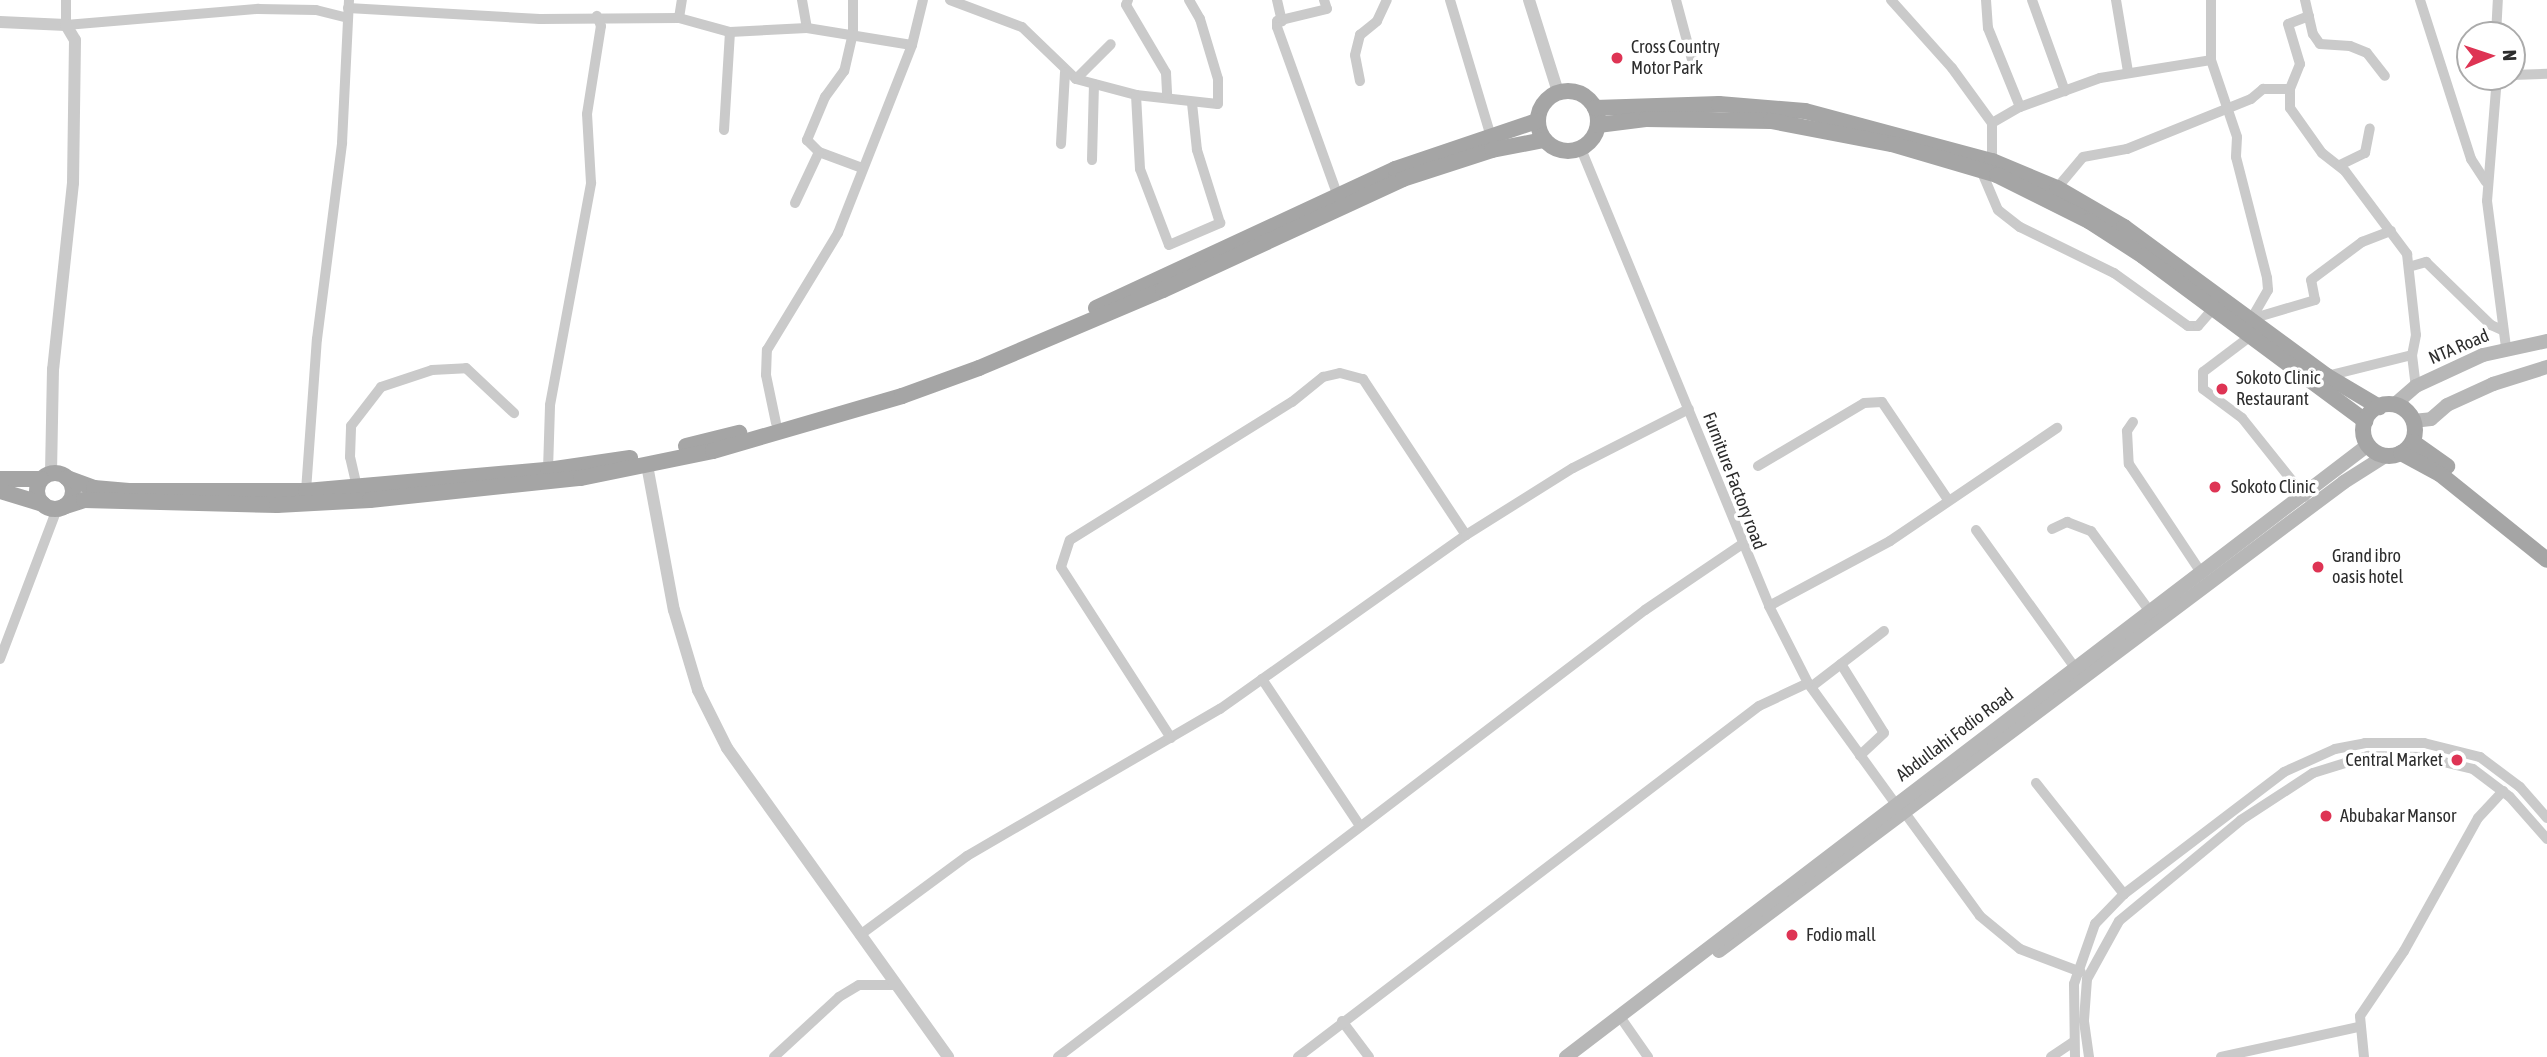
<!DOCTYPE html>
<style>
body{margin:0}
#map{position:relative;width:2547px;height:1057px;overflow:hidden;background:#fff;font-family:"Asap Condensed",sans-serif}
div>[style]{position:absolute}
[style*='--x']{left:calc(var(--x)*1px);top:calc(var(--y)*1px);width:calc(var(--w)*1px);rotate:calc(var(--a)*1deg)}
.minor>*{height:10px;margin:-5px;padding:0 5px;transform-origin:5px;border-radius:5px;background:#cacaca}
.tertiary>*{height:12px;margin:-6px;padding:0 6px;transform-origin:6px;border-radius:6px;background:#cacaca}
.secondary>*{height:14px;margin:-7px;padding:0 7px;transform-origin:7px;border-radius:7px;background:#b7b7b7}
.primary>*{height:16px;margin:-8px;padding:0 8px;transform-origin:8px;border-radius:8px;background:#a5a5a5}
.primary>.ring{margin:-8px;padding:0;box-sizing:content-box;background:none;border:16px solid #a5a5a5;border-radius:50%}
.dots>*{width:19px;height:19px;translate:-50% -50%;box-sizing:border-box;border:4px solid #fff;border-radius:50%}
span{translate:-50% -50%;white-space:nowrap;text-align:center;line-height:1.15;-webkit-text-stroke:7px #fff;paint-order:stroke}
.poi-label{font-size:18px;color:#2d2d2d}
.left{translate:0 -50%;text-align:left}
.right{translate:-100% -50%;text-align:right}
.street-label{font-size:18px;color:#2d2d2d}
.north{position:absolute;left:2456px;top:21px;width:70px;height:70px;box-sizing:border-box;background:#fff;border:2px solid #ababab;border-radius:50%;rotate:88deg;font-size:19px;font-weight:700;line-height:28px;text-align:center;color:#2d2d2d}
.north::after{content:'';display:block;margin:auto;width:24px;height:32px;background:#de3454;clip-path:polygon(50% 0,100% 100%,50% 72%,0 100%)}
</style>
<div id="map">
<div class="minor">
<div style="--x:66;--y:0;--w:25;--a:90"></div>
<div style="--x:66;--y:25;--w:193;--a:-4.8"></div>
<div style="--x:258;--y:9;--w:58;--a:1"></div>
<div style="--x:316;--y:10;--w:33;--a:14"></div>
<div style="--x:802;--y:0;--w:28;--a:80"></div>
<div style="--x:853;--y:0;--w:33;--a:90"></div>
<div style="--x:853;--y:33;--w:39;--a:103"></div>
<div style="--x:844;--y:71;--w:32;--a:126"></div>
<div style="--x:825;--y:97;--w:47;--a:112.7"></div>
<div style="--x:807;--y:140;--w:17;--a:45"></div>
<div style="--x:819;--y:152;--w:46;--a:20.4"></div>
<div style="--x:950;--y:0;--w:77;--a:20.6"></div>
<div style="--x:1022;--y:27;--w:75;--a:43.9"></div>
<div style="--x:1076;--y:79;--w:62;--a:14.9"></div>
<div style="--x:1136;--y:95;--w:82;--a:6.3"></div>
<div style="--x:1218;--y:104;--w:25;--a:-90"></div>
<div style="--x:1218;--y:79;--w:63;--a:-106.7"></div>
<div style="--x:1200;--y:19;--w:22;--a:-120"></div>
<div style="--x:1128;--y:0;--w:5;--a:112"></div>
<div style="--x:1126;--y:5;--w:79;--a:59.5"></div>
<div style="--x:1166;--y:73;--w:22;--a:87"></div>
<div style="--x:1277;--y:0;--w:22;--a:77"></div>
<div style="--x:1324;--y:0;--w:9;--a:72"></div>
<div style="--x:1327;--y:9;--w:51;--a:166.5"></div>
<div style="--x:1277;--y:21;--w:6;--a:90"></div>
<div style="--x:1277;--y:27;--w:180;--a:70.2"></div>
<div style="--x:1450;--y:0;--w:143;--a:73.3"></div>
<div style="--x:1676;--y:0;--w:69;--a:75"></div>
<div style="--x:1891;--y:0;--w:91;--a:48.1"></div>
<div style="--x:1952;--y:68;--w:68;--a:54"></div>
<div style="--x:1992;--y:123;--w:38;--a:90"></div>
<div style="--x:1986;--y:0;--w:28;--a:86"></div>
<div style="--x:1988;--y:28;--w:85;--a:67.9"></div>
<div style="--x:2032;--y:0;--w:97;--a:70.1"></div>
<div style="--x:2116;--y:0;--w:73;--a:80.5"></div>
<div style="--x:2211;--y:0;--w:60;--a:90"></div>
<div style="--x:2211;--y:60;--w:81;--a:71.3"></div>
<div style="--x:2237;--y:137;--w:20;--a:93"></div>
<div style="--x:2236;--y:157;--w:125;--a:75.6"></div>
<div style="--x:2267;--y:278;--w:12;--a:85"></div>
<div style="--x:2268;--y:290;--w:34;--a:120"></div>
<div style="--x:2305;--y:0;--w:35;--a:77"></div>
<div style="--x:2313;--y:34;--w:12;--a:55"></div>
<div style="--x:2320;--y:44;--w:30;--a:4"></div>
<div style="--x:2350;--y:46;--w:18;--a:22"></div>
<div style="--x:2367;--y:53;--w:29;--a:52"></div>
<div style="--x:2420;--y:0;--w:167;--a:72.2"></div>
<div style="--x:2471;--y:159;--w:27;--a:57"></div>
<div style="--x:348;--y:8;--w:192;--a:3.3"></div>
<div style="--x:540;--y:19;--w:139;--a:-0.4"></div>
<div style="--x:679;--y:18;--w:53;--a:15.4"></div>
<div style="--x:730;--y:32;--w:77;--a:-3"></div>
<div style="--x:807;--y:28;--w:106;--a:9.2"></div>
<div style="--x:2309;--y:16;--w:22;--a:159"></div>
<div style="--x:2288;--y:24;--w:42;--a:73.3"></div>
<div style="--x:2300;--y:64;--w:27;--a:112"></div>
<div style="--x:2290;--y:89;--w:19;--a:90"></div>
<div style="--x:2290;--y:108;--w:55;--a:54.6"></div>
<div style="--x:2322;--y:153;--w:29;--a:38"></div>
<div style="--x:2345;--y:171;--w:104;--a:53.2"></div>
<div style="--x:2407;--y:254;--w:81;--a:83.7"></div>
<div style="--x:2416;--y:335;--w:20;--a:101"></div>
<div style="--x:2412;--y:355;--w:88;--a:166.1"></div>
<div style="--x:679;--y:18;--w:18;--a:-81"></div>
<div style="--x:2496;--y:35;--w:35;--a:-87"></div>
<div style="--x:2512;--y:75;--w:35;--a:-2"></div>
<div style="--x:2497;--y:77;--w:124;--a:94.6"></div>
<div style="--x:2487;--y:201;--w:148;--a:82.6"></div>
<div style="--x:1076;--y:79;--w:49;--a:-45"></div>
<div style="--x:1360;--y:81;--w:26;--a:-101"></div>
<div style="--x:1355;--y:55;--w:21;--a:-76"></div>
<div style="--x:1360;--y:35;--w:22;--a:-39"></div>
<div style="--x:1377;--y:21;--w:23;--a:-65"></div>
<div style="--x:1136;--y:95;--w:74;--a:86.9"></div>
<div style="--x:1140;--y:169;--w:81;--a:69.1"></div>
<div style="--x:1169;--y:245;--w:56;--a:-23.3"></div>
<div style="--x:1220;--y:223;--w:77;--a:-107.5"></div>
<div style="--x:1197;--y:150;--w:47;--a:-96.1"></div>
<div style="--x:1992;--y:123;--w:32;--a:-30"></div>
<div style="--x:2020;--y:107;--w:85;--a:-19.9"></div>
<div style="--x:2100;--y:78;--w:112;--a:-9.2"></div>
<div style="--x:724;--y:130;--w:98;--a:-86.5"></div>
<div style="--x:1061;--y:144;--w:72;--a:-86.8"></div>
<div style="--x:1581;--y:149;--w:494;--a:67.6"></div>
<div style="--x:1769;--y:606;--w:86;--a:63.1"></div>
<div style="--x:1808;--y:683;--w:148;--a:54.1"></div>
<div style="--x:1092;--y:160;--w:76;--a:-88.5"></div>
<div style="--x:2340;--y:165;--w:28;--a:-26"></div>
<div style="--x:2365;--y:153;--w:25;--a:-79"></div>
<div style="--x:1981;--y:170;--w:43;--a:67"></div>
<div style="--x:1998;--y:210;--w:28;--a:38"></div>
<div style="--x:2020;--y:227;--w:105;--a:26.1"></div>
<div style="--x:2114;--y:273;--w:91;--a:35.6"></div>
<div style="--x:2188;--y:326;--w:10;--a:0"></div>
<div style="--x:2198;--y:326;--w:23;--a:-49"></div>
<div style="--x:2057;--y:188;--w:40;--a:-50"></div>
<div style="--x:2083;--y:157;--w:45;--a:-10.3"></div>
<div style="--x:2127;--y:149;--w:134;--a:-22"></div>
<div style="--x:2251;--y:99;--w:16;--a:-40"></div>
<div style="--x:2263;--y:89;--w:27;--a:0"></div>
<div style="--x:795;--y:203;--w:56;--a:-64.8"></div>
<div style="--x:2412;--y:266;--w:15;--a:-16"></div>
<div style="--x:2426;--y:262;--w:91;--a:44.1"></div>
<div style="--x:2491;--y:325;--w:12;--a:24"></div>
<div style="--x:2251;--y:319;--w:67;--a:-16.5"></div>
<div style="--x:2315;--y:300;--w:20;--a:-101"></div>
<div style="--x:2311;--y:280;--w:64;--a:-36.7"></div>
<div style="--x:2362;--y:242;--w:31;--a:-21"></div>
<div style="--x:2252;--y:335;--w:61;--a:142.9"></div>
<div style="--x:2203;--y:372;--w:17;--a:90"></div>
<div style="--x:2203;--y:389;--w:49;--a:36.6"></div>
<div style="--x:2242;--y:418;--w:101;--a:51.4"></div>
<div style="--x:2412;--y:355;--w:31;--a:83"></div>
<div style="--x:2133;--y:422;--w:11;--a:124"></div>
<div style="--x:2127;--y:431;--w:33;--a:87"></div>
<div style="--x:2129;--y:464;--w:132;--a:56.4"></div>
<div style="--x:776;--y:423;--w:49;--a:-101.8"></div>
<div style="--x:766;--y:375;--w:25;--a:-88"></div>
<div style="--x:767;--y:350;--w:137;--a:-58.7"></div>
<div style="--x:838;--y:233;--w:202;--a:-68.5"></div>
<div style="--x:912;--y:45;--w:46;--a:-76.3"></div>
<div style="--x:1758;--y:466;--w:123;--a:-30.7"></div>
<div style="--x:1864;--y:403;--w:18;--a:-3"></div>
<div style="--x:1882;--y:402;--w:118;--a:56"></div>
<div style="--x:548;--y:470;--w:65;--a:-88.2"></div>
<div style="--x:550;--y:405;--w:226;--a:-79.5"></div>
<div style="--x:591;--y:183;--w:69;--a:-93.3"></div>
<div style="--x:587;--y:114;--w:89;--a:-81"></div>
<div style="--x:601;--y:26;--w:11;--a:-112"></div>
<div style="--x:357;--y:487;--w:31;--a:-103"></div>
<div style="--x:350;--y:457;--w:31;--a:-88"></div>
<div style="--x:351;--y:426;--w:49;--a:-52.4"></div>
<div style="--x:381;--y:387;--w:54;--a:-18.4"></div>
<div style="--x:432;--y:370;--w:34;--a:-3"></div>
<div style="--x:466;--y:368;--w:66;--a:43.2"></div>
<div style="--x:306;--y:491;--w:152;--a:-85.9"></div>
<div style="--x:317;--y:339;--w:198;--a:-82.7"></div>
<div style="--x:342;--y:143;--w:143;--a:-87.2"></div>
<div style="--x:2052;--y:529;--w:17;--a:-25"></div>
<div style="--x:2067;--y:522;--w:26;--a:21"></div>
<div style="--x:2091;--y:531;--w:102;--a:53.8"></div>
<div style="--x:1976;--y:530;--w:171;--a:54.3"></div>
<div style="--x:1769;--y:606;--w:137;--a:-28.2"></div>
<div style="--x:1890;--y:541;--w:202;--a:-34.1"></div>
<div style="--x:0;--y:659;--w:160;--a:-69.2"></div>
<div style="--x:1841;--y:664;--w:81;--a:58.1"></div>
<div style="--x:1884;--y:733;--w:33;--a:137"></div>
<div style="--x:1262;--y:679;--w:177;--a:56.3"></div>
<div style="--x:1811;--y:687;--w:92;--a:-37.5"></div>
<div style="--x:1171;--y:738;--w:203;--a:-122.8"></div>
<div style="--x:1061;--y:567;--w:28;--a:-72"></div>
<div style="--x:1070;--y:540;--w:261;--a:-31.9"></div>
<div style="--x:1292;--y:402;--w:40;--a:-39"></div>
<div style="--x:1323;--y:377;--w:17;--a:-13"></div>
<div style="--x:1340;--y:373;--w:24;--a:15"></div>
<div style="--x:1363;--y:379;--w:187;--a:56.6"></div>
<div style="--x:2036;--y:783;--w:142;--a:51.6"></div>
<div style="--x:1905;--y:813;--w:127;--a:53.9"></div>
<div style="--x:1980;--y:916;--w:52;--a:39.5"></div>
<div style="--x:2020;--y:949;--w:65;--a:20.7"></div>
<div style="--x:860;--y:935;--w:133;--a:-36.4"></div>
<div style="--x:967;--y:856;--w:293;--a:-30.2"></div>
<div style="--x:1220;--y:709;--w:301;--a:-35.3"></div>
<div style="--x:1466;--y:535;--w:126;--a:-32.1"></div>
<div style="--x:1573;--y:468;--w:130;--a:-27"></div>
<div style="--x:1342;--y:1021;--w:45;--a:53.1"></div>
<div style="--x:1623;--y:1021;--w:44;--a:55.2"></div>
<div style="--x:774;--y:1057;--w:88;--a:-42.7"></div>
<div style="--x:839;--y:997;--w:23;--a:-31"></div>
<div style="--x:859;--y:985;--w:35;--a:0"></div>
<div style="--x:1058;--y:1057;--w:738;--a:-37.29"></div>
<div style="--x:1645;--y:610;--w:116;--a:-34.1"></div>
<div style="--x:1298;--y:1057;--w:579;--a:-37.29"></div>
<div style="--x:1759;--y:706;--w:54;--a:-25.1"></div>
<div style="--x:2051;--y:1057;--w:27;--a:-34"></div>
<div style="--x:2075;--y:1057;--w:73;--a:-90.8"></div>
<div style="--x:2074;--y:984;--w:64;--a:-70.7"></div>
<div style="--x:2095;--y:924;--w:42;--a:-46"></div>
<div style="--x:2124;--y:894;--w:201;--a:-37.3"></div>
<div style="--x:2284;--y:772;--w:56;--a:-24.3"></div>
<div style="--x:2335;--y:749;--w:31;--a:-11"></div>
<div style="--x:2365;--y:743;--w:59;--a:0"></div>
<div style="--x:2424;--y:743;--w:58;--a:14"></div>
<div style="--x:2480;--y:757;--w:50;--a:36.9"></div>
<div style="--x:2520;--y:787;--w:41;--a:48.9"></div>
<div style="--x:2089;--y:1057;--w:37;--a:-98"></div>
<div style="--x:2084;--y:1020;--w:41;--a:-85.8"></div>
<div style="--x:2087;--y:979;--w:66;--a:-61.1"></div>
<div style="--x:2119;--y:921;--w:158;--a:-39.6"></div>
<div style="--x:2241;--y:820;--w:86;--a:-33.1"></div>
<div style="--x:2313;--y:773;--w:58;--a:-17.2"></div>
<div style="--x:2368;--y:756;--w:55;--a:1"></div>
<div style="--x:2423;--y:757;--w:51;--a:13.5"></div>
<div style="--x:2473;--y:769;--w:46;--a:37.1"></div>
<div style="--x:2510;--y:797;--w:56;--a:48.6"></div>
<div style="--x:2221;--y:1057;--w:141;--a:-12.3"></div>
<div style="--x:2364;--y:1057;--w:41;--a:-95.6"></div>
<div style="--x:2360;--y:1016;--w:78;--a:-55.9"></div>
<div style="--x:2404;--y:951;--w:152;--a:-60.9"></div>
<div style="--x:2478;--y:818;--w:37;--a:-47"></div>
</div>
<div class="tertiary">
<div style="--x:1529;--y:0;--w:96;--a:72.5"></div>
<div style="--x:0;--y:22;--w:66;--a:2.6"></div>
<div style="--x:66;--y:25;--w:17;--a:59"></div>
<div style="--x:75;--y:40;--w:143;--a:90.8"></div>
<div style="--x:73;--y:183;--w:187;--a:96.1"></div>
<div style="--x:53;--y:369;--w:106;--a:91.1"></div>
<div style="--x:647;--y:465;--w:147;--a:79.5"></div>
<div style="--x:674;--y:610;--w:84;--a:73.3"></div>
<div style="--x:698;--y:690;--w:65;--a:63.4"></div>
<div style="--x:727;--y:748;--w:380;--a:54.4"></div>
</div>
<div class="secondary">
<div style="--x:2394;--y:405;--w:29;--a:-41"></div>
<div style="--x:2416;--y:386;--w:74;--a:-24.8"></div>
<div style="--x:2483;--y:355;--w:66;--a:-12.3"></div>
<div style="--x:2413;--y:421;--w:18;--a:-6"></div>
<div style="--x:2431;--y:419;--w:21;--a:-41"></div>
<div style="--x:2447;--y:405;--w:51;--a:-24.5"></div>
<div style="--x:2493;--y:384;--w:57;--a:-17.5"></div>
<div style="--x:1719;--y:951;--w:781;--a:-36.88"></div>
<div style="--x:2344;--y:482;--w:49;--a:-32.4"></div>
<div style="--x:1566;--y:1057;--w:1009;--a:-37.35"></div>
</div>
<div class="primary">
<div class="ring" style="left:1538px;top:91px;width:44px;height:44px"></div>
<div style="--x:1595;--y:108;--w:124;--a:-1.8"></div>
<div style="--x:1719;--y:104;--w:86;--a:4.7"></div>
<div style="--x:1805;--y:111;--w:194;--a:15"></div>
<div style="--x:1992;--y:161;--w:70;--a:22.6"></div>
<div style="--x:2057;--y:188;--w:78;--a:30.2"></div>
<div style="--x:2124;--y:227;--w:252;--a:36.3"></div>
<div style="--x:2327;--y:376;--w:61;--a:30.8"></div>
<div style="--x:1598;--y:125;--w:48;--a:-7.1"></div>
<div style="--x:1646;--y:119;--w:125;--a:0.9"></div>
<div style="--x:1771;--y:121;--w:123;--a:10.8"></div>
<div style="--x:1892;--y:144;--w:109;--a:16.4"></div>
<div style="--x:1997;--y:175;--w:103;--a:26.6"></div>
<div style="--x:2089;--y:221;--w:64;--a:32.9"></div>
<div style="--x:2143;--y:256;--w:277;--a:36.6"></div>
<div style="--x:1096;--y:308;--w:330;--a:-24.9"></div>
<div style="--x:1395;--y:169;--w:150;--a:-18.7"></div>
<div class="ring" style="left:2363px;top:404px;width:36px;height:36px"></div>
<div style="--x:2413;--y:442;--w:42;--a:35.2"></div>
<div style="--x:686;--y:446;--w:55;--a:-13.8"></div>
<div style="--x:2401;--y:453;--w:44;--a:28.3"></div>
<div style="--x:2440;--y:474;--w:137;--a:38.8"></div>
<div class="ring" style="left:37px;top:473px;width:20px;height:20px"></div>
<div style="--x:67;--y:478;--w:29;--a:20"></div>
<div style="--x:94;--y:488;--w:35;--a:5"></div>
<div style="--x:129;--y:491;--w:177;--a:0"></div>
<div style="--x:306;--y:491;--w:243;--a:-5"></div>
<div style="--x:548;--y:470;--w:83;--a:-8.3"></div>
<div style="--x:0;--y:479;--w:41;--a:0"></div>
<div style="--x:0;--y:491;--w:45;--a:16.8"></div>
<div style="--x:63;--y:507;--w:22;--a:-18"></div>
<div style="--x:84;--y:500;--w:193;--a:1.5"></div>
<div style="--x:277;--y:505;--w:93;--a:-3.1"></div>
<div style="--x:370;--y:500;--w:212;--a:-6"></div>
<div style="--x:581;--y:478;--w:135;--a:-11.6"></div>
<div style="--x:713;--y:451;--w:197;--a:-16.2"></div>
<div style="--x:902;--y:396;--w:82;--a:-20"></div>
<div style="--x:979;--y:368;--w:200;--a:-23"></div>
<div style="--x:1163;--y:290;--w:264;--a:-24.8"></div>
<div style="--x:1403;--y:179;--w:94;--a:-18"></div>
<div style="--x:1492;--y:150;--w:53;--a:-10.9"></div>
</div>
<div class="dots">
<div style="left:1617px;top:58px;background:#de3454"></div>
<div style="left:2222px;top:389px;background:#de3454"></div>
<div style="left:2215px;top:487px;background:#de3454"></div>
<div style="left:2318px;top:567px;background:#de3454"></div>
<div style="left:2457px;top:760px;background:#de3454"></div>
<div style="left:2326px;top:816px;background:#de3454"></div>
<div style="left:1792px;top:935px;background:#de3454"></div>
</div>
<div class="poi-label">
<span class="left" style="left:1631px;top:58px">Cross Country<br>Motor Park</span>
<span class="left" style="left:2236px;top:389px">Sokoto Clinic<br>Restaurant</span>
<span class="left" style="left:2231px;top:487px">Sokoto Clinic</span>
<span class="left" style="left:2332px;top:567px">Grand ibro<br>oasis hotel</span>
<span class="right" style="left:2443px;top:760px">Central Market</span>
<span class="left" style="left:2340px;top:816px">Abubakar Mansor</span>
<span class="left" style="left:1806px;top:935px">Fodio mall</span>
</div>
<div class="street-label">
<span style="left:2459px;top:347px;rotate:-23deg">NTA Road</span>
<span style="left:1734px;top:481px;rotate:69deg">Furniture Factory road</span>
<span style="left:1955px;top:735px;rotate:-37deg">Abdullahi Fodio Road</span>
</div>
<div class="north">N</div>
</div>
